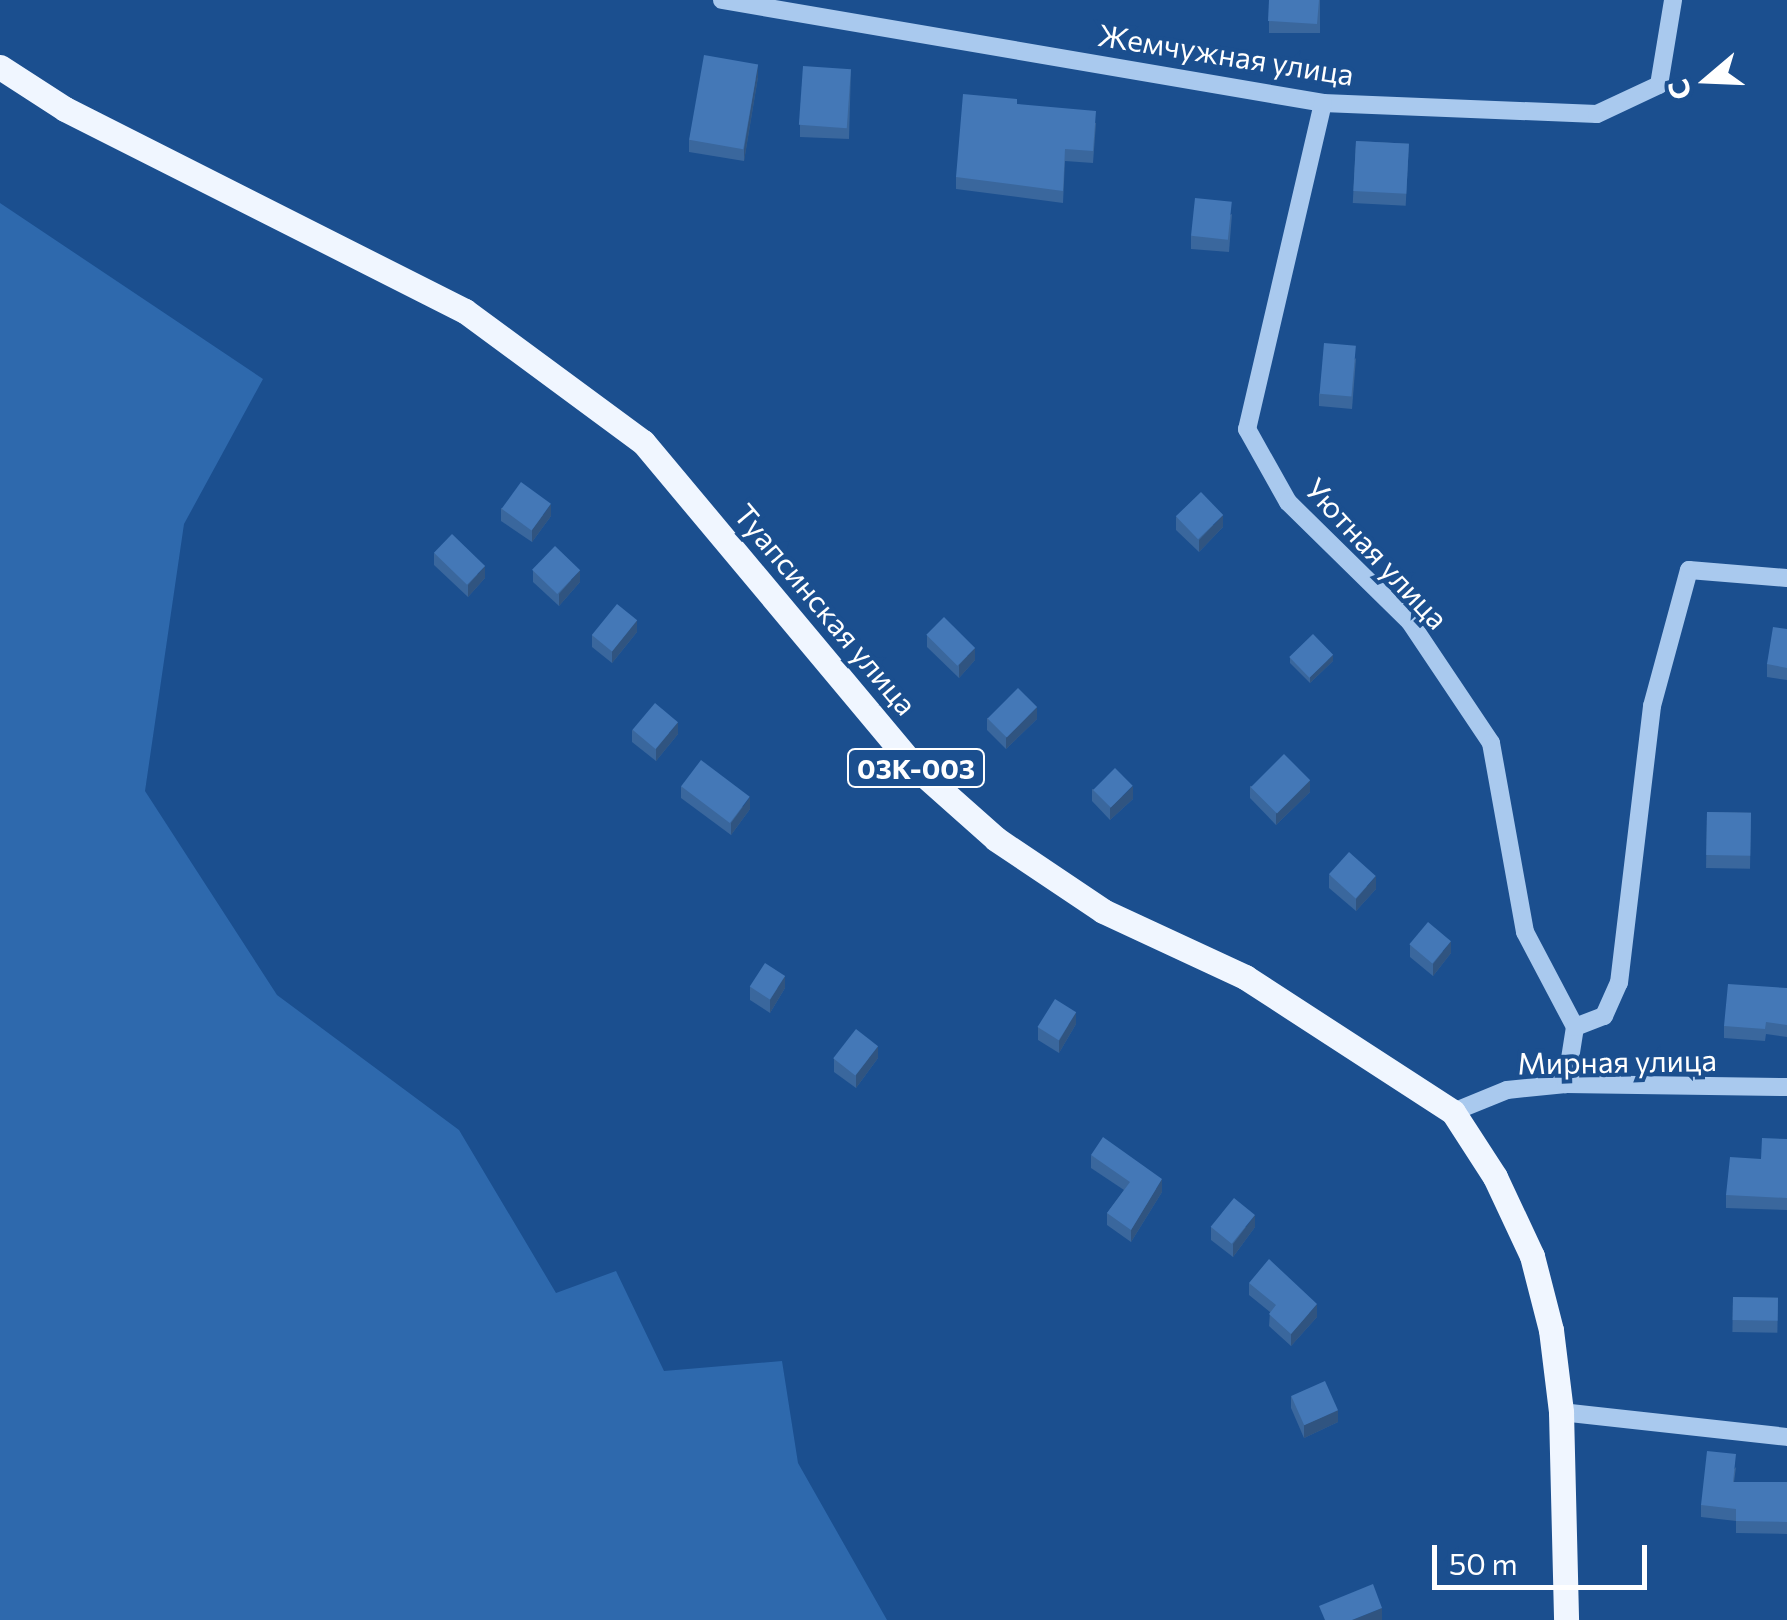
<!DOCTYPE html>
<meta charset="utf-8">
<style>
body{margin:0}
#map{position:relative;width:1787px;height:1620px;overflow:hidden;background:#1b4f8f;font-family:Commissioner,sans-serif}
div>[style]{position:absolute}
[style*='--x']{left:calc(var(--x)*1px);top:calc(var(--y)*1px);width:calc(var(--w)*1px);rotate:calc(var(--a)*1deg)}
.green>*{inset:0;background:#2e69ad}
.minor>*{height:18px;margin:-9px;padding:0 9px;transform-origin:9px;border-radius:9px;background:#a9c9ee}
.major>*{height:25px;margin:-12.5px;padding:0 12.5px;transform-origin:12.5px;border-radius:12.5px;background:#f0f6ff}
.wall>*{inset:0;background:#3a679d;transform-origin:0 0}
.shaded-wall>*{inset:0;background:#305480}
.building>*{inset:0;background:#4478b7;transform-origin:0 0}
span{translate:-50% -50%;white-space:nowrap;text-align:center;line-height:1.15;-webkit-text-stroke:8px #1b4f8f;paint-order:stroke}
.shield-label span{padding:2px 8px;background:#1b4f8f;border:2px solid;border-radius:8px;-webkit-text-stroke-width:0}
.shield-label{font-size:28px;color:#fff;font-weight:700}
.street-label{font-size:30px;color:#fff}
.north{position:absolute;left:1657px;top:30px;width:100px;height:100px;-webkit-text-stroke:8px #1b4f8f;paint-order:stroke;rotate:251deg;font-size:28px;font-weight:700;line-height:40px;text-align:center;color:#fff}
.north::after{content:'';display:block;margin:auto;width:35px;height:45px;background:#fff;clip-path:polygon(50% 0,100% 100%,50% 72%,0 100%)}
.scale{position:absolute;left:1432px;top:1545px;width:215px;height:45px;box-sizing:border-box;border:5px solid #fff;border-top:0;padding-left:12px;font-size:30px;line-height:35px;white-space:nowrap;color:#fff;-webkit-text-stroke:8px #1b4f8f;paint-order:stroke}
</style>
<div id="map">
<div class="green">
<div style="clip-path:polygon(0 203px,263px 379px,184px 524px,145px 791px,277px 995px,459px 1130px,556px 1293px,616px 1271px,664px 1371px,782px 1361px,798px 1463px,887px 1620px,0 1620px)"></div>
</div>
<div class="minor">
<div style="--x:722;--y:0;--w:610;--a:9.72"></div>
<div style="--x:1323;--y:103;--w:274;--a:2.3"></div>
<div style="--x:1597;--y:114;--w:68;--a:-25.1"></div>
<div style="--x:1659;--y:85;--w:86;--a:-80.6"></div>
<div style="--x:1323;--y:103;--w:335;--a:103.1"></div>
<div style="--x:1247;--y:429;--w:84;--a:60.7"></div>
<div style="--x:1288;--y:502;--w:171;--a:44.5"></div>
<div style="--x:1410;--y:622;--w:146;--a:56.2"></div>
<div style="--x:1491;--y:743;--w:192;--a:79.8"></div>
<div style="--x:1525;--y:932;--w:107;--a:62.2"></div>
<div style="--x:1575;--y:1027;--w:58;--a:99"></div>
<div style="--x:1575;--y:1027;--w:31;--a:-21"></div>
<div style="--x:1604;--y:1016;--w:36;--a:-66"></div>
<div style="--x:1619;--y:983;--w:279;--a:-83.2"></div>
<div style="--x:1652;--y:706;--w:141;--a:-74.8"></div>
<div style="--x:1689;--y:570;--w:98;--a:4.7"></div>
<div style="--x:1453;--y:1112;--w:58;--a:-22.2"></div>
<div style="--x:1507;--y:1090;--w:59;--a:-5.8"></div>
<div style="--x:1566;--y:1084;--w:221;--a:0.8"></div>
<div style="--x:1561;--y:1412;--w:227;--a:6.3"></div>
</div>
<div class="major">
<div style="--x:0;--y:67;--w:77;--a:32.9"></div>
<div style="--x:65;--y:109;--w:448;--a:26.8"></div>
<div style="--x:465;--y:311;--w:221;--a:36.4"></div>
<div style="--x:643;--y:442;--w:424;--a:50.1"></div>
<div style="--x:915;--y:767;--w:108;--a:41.6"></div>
<div style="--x:996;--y:839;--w:129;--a:33.9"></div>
<div style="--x:1103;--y:911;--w:157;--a:24.9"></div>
<div style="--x:1245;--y:977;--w:248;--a:33"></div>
<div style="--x:1453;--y:1112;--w:77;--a:57.1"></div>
<div style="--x:1495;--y:1177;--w:87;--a:64.9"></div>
<div style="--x:1532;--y:1256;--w:76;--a:75.6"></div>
<div style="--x:1551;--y:1330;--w:83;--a:83"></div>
<div style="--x:1561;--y:1412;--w:208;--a:88.6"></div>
</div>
<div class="wall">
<div style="left:1269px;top:0;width:51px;height:33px"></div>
<div style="clip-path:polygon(851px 69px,849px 139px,800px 137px,800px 125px)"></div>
<div style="clip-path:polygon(758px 77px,744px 161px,689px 152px,689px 140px)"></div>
<div style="clip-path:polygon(1017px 104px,1096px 123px,1093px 163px,1065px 161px,1063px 203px,956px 189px,956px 177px)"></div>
<div style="left:1356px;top:141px;width:53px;height:62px;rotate:3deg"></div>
<div style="clip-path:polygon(1232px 214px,1229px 252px,1191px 249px,1191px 236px)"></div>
<div style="clip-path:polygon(1356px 358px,1352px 409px,1319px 406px,1319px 394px)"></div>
<div style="clip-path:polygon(501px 508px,551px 516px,532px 542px,501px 521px)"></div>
<div style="clip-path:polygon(1176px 517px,1223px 527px,1199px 552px,1176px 530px)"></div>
<div style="clip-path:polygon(434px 553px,485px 578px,468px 597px,434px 565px)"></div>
<div style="clip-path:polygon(533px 570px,580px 582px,559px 606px,533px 582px)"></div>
<div style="clip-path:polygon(1787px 629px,1787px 680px,1767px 677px,1767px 664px)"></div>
<div style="clip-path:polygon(637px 632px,612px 663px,592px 647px,592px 635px)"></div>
<div style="clip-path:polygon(927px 635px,975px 660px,959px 678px,927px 647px)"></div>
<div style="clip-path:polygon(1290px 657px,1333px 661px,1310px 683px,1290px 663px)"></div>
<div style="clip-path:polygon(987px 718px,1037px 719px,1006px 749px,987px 730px)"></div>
<div style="clip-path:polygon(632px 730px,678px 734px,656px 761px,632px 742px)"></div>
<div style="clip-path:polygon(681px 786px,750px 809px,731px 835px,681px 798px)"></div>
<div style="clip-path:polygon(1250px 786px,1310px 792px,1276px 825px,1250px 798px)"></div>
<div style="clip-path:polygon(1092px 789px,1133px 799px,1110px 820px,1092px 801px)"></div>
<div style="left:1707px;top:812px;width:44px;height:56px;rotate:1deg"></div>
<div style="clip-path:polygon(1329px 875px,1376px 889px,1356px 911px,1329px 888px)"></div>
<div style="clip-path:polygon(1410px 945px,1451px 953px,1433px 976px,1410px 957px)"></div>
<div style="clip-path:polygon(750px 987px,785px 988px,770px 1013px,750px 1000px)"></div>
<div style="clip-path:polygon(1787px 988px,1787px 1037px,1766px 1034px,1765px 1041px,1724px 1038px,1724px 1026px)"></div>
<div style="clip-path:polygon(1076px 1024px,1059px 1053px,1038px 1040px,1038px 1027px)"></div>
<div style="clip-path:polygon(878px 1058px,856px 1088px,834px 1072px,834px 1059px)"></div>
<div style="clip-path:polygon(1787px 1139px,1787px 1210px,1726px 1208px,1726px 1195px,1761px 1159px)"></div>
<div style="clip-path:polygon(1091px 1155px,1162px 1192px,1131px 1242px,1107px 1225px,1107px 1213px,1124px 1190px,1091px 1168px)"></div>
<div style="clip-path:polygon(1211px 1227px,1255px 1227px,1233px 1257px,1211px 1240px)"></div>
<div style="clip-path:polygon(1249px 1283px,1317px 1317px,1291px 1346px,1269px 1326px,1270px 1312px,1249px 1295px)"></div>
<div style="left:1733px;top:1297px;width:45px;height:35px;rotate:1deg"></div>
<div style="clip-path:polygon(1291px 1396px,1338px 1422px,1304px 1438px,1291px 1408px)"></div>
<div style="clip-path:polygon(1736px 1467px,1734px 1482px,1787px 1482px,1787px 1534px,1736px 1533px,1736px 1521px,1701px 1517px,1701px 1505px)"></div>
</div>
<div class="shaded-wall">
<div style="clip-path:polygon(758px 65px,758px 77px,744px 161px,744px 149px)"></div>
<div style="clip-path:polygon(551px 504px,551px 516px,532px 542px,532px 530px)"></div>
<div style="clip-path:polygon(1223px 515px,1223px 527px,1199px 552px,1199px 540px)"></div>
<div style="clip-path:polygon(485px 566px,485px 578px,468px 597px,468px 585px)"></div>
<div style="clip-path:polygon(580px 570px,580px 582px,559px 606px,559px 594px)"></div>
<div style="clip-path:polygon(637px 620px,637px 632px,612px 663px,612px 651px)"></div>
<div style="clip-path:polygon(975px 648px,975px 660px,959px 678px,959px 665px)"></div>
<div style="clip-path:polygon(1333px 655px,1333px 661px,1310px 683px,1310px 677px)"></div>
<div style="clip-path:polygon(1037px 707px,1037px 719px,1006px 749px,1006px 737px)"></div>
<div style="clip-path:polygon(678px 722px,678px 734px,656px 761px,656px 749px)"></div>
<div style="clip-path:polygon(1310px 780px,1310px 792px,1276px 825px,1276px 812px)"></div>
<div style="clip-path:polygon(1133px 786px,1133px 799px,1110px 820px,1110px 808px)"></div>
<div style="clip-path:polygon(750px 797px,750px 809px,731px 835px,731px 823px)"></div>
<div style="clip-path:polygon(1376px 876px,1376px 889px,1356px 911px,1356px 899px)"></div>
<div style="clip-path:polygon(1451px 941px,1451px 953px,1433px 976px,1433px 964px)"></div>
<div style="clip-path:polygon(785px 976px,785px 988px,770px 1013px,770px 1000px)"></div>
<div style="clip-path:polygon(1076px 1012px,1076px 1024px,1059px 1053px,1059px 1041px)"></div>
<div style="clip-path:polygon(878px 1046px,878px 1058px,856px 1088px,856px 1075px)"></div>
<div style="clip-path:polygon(1162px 1179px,1162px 1192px,1131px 1242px,1131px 1230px)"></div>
<div style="clip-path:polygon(1255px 1215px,1255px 1227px,1233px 1257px,1233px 1244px)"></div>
<div style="clip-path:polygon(1317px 1304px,1317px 1317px,1291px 1346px,1291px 1334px)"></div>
<div style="clip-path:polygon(1338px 1410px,1338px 1422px,1304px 1438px,1304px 1425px)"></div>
<div style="clip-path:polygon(1382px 1608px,1382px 1620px,1352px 1620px)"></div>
</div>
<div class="building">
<div style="clip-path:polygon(1269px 0,1319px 0,1317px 24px,1268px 21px)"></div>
<div style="left:704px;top:55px;width:55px;height:86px;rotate:10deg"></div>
<div style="left:803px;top:66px;width:48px;height:59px;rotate:4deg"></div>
<div style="clip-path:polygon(963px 94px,1017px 99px,1017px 104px,1096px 111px,1093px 151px,1065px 149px,1063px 191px,956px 177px)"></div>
<div style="left:1356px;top:141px;width:53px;height:50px;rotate:3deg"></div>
<div style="left:1195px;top:198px;width:37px;height:38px;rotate:6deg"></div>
<div style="left:1324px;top:343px;width:32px;height:51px;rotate:5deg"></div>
<div style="left:521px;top:482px;width:37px;height:33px;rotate:36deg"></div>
<div style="left:1201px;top:492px;width:32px;height:35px;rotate:46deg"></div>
<div style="left:452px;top:534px;width:46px;height:26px;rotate:44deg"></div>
<div style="left:555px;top:546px;width:35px;height:33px;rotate:44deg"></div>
<div style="left:617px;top:604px;width:26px;height:40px;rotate:39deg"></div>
<div style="left:944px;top:617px;width:44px;height:25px;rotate:45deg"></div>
<div style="clip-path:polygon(1773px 627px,1787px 629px,1787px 668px,1767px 664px)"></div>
<div style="left:1313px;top:634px;width:29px;height:33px;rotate:46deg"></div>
<div style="left:1018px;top:688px;width:27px;height:43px;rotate:45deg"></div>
<div style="left:655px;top:703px;width:30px;height:35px;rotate:40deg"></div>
<div style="left:1284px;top:754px;width:37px;height:47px;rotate:45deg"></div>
<div style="left:701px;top:760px;width:61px;height:33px;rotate:37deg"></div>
<div style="left:1115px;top:768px;width:25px;height:31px;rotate:45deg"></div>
<div style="left:1707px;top:812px;width:44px;height:43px;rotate:1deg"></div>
<div style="left:1349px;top:852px;width:36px;height:30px;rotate:42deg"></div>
<div style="left:1428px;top:922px;width:30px;height:29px;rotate:40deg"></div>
<div style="left:765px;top:963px;width:24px;height:28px;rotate:33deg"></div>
<div style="clip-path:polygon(1728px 984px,1787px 988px,1787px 1025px,1766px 1022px,1765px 1029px,1724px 1026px)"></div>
<div style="left:1055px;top:999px;width:25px;height:33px;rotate:32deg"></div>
<div style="left:856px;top:1029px;width:28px;height:37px;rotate:38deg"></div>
<div style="clip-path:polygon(1103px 1137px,1162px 1179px,1131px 1230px,1107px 1213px,1130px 1182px,1091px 1155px)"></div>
<div style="clip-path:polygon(1762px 1138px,1787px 1139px,1787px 1198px,1726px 1195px,1730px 1157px,1761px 1159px)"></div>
<div style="left:1234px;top:1198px;width:27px;height:37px;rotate:39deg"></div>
<div style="clip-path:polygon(1269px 1259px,1317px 1304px,1291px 1334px,1269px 1314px,1276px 1305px,1249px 1283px)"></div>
<div style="left:1733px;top:1297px;width:45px;height:23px;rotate:1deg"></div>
<div style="left:1325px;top:1381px;width:32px;height:37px;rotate:66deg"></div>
<div style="clip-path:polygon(1707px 1451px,1736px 1454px,1733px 1482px,1787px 1482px,1787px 1522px,1736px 1521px,1736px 1509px,1701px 1505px)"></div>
<div style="clip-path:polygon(1373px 1584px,1382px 1608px,1352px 1620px,1325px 1620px,1319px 1606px)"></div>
</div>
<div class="shield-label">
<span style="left:916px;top:768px">03К-003</span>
</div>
<div class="street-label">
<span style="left:1226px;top:54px;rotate:9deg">Жемчужная улица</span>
<span style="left:1377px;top:553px;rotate:47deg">Уютная улица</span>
<span style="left:826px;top:609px;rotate:50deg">Туапсинская улица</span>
<span style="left:1617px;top:1061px;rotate:-1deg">Мирная улица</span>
</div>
<div class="north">С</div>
<div class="scale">50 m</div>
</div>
